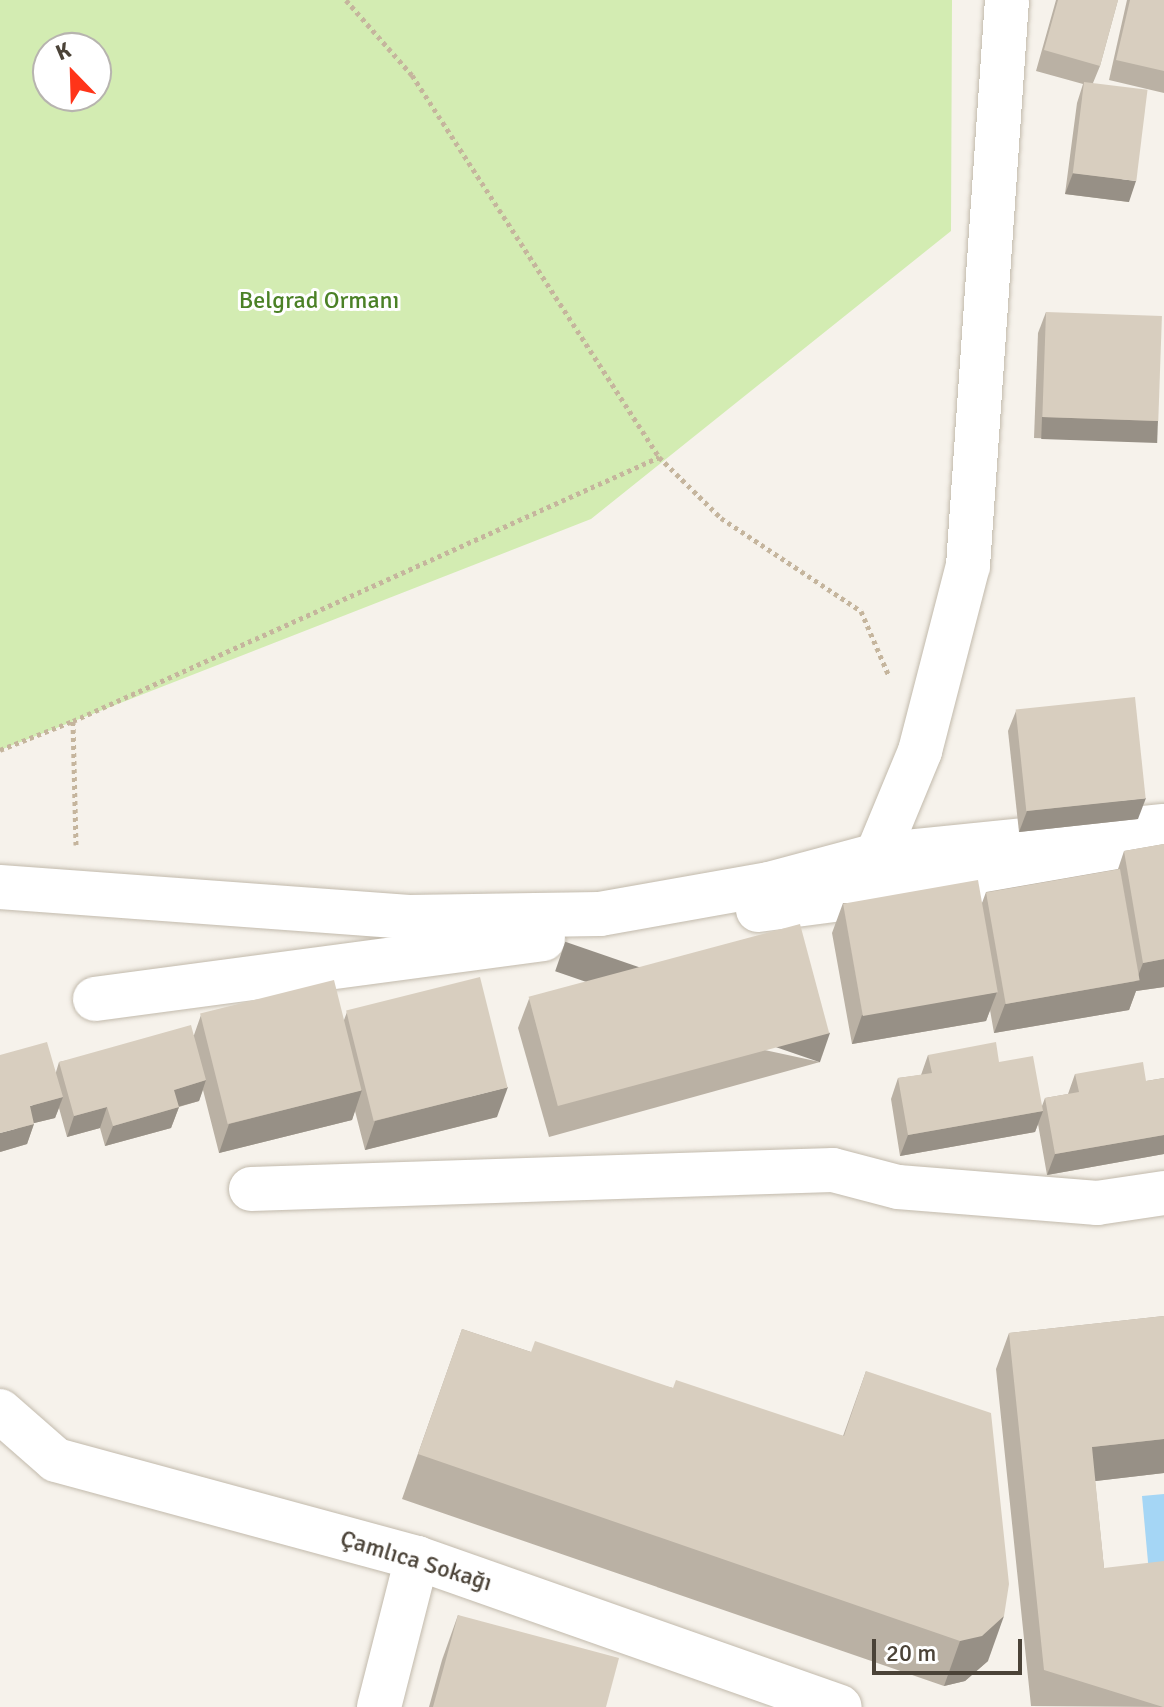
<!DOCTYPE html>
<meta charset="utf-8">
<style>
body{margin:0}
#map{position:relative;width:1164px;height:1707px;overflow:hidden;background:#f6f2eb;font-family:Signika,sans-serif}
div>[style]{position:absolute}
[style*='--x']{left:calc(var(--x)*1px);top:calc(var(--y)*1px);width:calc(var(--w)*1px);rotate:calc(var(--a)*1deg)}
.green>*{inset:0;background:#d3ecb2}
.water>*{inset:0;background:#a5d6f5}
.path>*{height:5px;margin-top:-2.5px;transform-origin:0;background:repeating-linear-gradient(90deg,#c5b59d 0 4px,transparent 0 8px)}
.roads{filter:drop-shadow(0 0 2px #c2baac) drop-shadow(0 0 2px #c2baac)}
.minor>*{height:44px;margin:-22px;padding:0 22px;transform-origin:22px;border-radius:22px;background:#fff}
.wall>*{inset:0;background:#bab1a4}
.shaded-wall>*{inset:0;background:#979086;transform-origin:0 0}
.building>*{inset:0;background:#d8cebf;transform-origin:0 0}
span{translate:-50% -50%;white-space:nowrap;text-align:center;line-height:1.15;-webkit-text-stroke:6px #fff;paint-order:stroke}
.park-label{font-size:24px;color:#4b8126}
.street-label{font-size:24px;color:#4b4338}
.north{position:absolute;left:32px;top:32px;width:80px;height:80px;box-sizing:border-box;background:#fff;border:2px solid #b7b4af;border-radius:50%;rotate:337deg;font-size:22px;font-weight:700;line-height:32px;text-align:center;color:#4b4338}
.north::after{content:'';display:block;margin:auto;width:28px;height:36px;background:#ff3419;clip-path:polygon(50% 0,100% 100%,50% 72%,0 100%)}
.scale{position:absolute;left:872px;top:1639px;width:150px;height:36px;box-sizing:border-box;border:4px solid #4b4338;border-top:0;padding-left:10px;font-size:24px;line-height:28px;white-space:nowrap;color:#4b4338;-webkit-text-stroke:6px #fff;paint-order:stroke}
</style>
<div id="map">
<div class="green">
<div style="clip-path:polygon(evenodd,0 0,952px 0,951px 231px,591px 519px,0 750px,0 0,48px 48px,96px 48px,96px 96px,48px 96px,48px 48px)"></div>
</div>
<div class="water">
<div style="clip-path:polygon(1164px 1494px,1164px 1572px,1149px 1573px,1142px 1496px)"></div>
</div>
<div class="path">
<div style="--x:346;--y:0;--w:100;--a:48.7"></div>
<div style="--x:412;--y:75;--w:455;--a:57.1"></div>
<div style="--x:659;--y:457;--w:87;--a:44.5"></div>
<div style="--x:721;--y:518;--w:168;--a:33.6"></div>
<div style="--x:861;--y:611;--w:71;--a:66.7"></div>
<div style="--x:0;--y:750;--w:79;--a:-21.7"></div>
<div style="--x:76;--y:845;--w:124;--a:-91.4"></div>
<div style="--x:73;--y:721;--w:643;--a:-24.25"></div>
</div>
<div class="roads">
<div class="minor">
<div style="--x:877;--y:855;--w:113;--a:-67.5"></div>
<div style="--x:920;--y:751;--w:191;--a:-75.5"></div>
<div style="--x:968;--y:566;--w:567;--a:-86.06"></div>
<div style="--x:0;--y:887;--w:410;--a:4.2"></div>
<div style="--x:409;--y:917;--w:191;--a:-0.9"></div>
<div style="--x:600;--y:914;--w:172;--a:-10.1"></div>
<div style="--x:769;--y:884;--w:112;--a:-15"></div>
<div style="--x:877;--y:855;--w:288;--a:-5.8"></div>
<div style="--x:758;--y:910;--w:407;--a:-7.5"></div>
<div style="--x:95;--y:999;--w:452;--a:-7.6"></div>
<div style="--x:251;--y:1189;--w:582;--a:-1.87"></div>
<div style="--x:833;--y:1170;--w:67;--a:14.7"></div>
<div style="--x:898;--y:1187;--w:200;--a:4.6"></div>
<div style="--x:1097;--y:1203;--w:68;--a:-8.5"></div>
<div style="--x:0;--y:1411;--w:74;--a:41.2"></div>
<div style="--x:56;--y:1460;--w:374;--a:15.2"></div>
<div style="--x:417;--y:1558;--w:448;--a:19.4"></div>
<div style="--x:379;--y:1707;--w:154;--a:-75.7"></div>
</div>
</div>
<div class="wall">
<div style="clip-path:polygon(1056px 0,1118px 0,1100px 66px,1093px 83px,1129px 202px,1065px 194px,1077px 103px,1083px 84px,1036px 71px)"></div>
<div style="clip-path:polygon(1127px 0,1164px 0,1164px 93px,1109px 80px)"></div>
<div style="clip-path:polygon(1046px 312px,1158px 421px,1151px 442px,1034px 438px,1038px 333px)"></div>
<div style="clip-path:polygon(1016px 711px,1138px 819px,1019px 832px,1008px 731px)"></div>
<div style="clip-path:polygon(1164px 844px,1164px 987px,1136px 991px,1129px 1010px,994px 1033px,990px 1010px,986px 1021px,852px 1044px,832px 933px,843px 903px,982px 903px,986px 892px,1118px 869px,1124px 851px)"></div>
<div style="clip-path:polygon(529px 999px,820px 1062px,549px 1137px,518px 1028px)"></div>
<div style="clip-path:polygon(347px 1012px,497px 1117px,365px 1150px,355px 1111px,352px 1120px,219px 1153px,203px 1090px,199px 1101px,179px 1107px,171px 1128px,105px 1146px,100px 1128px,67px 1137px,59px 1108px,55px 1118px,34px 1123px,27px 1144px,0 1152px,56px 1072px,59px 1062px,194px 1035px,201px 1015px,344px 1020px)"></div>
<div style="clip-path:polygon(928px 1055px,999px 1062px,1042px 1106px,1045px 1098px,1068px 1094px,1075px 1074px,1146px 1081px,1164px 1078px,1164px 1154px,1047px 1175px,1038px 1124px,1035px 1132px,900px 1156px,891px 1099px,898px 1078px,921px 1075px)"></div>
<div style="clip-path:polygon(1164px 1316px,1164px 1473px,1095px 1481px,1104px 1568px,1164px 1707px,1031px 1706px,996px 1369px,1009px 1333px)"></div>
<div style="clip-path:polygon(462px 1329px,531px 1352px,673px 1388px,843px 1436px,866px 1371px,988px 1661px,965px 1681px,944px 1686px,402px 1499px)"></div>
<div style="clip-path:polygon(458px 1615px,606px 1707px,429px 1707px,442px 1660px)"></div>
</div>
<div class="shaded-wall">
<div style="clip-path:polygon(1073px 173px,1136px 181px,1129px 202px,1065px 194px)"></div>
<div style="left:1042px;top:417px;width:116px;height:22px;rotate:2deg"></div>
<div style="clip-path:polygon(1146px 798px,1138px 819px,1019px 832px,1027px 811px)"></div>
<div style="clip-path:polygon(1164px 959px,1164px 987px,1136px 991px,1129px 1010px,994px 1033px,1005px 1004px,1136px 981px,1143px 963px)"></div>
<div style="clip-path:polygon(997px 992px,986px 1021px,852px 1044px,862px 1015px)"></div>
<div style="left:830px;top:1033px;width:31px;height:280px;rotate:109deg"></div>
<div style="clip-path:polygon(206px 1080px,199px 1101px,166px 1110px,174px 1090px)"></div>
<div style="clip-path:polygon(508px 1087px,497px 1117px,365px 1150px,375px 1121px)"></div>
<div style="clip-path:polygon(362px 1090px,352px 1120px,219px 1153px,229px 1124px)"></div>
<div style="clip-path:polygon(63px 1097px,55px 1118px,22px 1126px,30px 1106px)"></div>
<div style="clip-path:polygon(107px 1107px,100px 1128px,67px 1137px,74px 1116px)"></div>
<div style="clip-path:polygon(179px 1107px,171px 1128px,105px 1146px,113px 1126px)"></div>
<div style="clip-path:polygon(1043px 1111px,1035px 1132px,900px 1156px,908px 1135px)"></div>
<div style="clip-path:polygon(34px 1124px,27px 1144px,0 1152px,0 1133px)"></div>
<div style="clip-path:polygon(1164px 1135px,1164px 1154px,1047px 1175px,1055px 1154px)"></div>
<div style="clip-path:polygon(1164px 1439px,1164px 1473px,1079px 1483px,1092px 1447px)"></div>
<div style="clip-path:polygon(1004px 1616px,988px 1661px,965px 1681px,944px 1686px,960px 1641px)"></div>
</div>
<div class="building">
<div style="clip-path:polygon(1058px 0,1118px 0,1100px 66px,1044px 50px)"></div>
<div style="clip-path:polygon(1130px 0,1164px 0,1164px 71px,1116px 60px)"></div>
<div style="left:1084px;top:82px;width:64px;height:92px;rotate:7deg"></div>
<div style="left:1046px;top:312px;width:116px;height:105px;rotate:2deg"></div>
<div style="left:1135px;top:697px;width:102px;height:120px;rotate:84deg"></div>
<div style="clip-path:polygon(1164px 844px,1164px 959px,1143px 963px,1124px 851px)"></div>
<div style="left:1120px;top:869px;width:113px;height:136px;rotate:80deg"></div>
<div style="left:978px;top:880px;width:114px;height:137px;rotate:80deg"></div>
<div style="left:800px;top:924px;width:113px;height:281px;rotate:75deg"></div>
<div style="left:480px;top:977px;width:114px;height:138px;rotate:76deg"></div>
<div style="left:334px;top:980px;width:114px;height:138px;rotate:76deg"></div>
<div style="clip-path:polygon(191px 1025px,206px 1080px,174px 1090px,179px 1107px,113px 1126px,107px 1107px,74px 1116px,59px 1062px)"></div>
<div style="clip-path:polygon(47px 1042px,63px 1097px,30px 1106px,34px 1124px,0 1133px,0 1055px)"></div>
<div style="clip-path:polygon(996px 1042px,999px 1062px,1033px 1056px,1043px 1111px,908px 1135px,898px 1078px,932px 1073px,928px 1055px)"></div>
<div style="clip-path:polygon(1143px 1062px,1146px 1081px,1164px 1078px,1164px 1135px,1055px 1154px,1045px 1098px,1079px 1092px,1075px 1074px)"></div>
<div style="clip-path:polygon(1164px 1316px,1164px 1439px,1092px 1447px,1104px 1568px,1164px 1561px,1164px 1707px,1163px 1707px,1044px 1670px,1009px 1333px)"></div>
<div style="clip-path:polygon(462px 1329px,531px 1352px,535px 1341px,673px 1388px,676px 1380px,844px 1436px,866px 1371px,991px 1413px,1009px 1584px,1004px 1616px,982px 1636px,960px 1641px,418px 1454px)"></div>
<div style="clip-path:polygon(458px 1615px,619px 1658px,606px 1707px,433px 1707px)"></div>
</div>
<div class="park-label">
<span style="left:319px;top:301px">Belgrad Ormanı</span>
</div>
<div class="street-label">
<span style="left:416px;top:1561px;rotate:17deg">Çamlıca Sokağı</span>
</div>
<div class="north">K</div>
<div class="scale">20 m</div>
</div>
